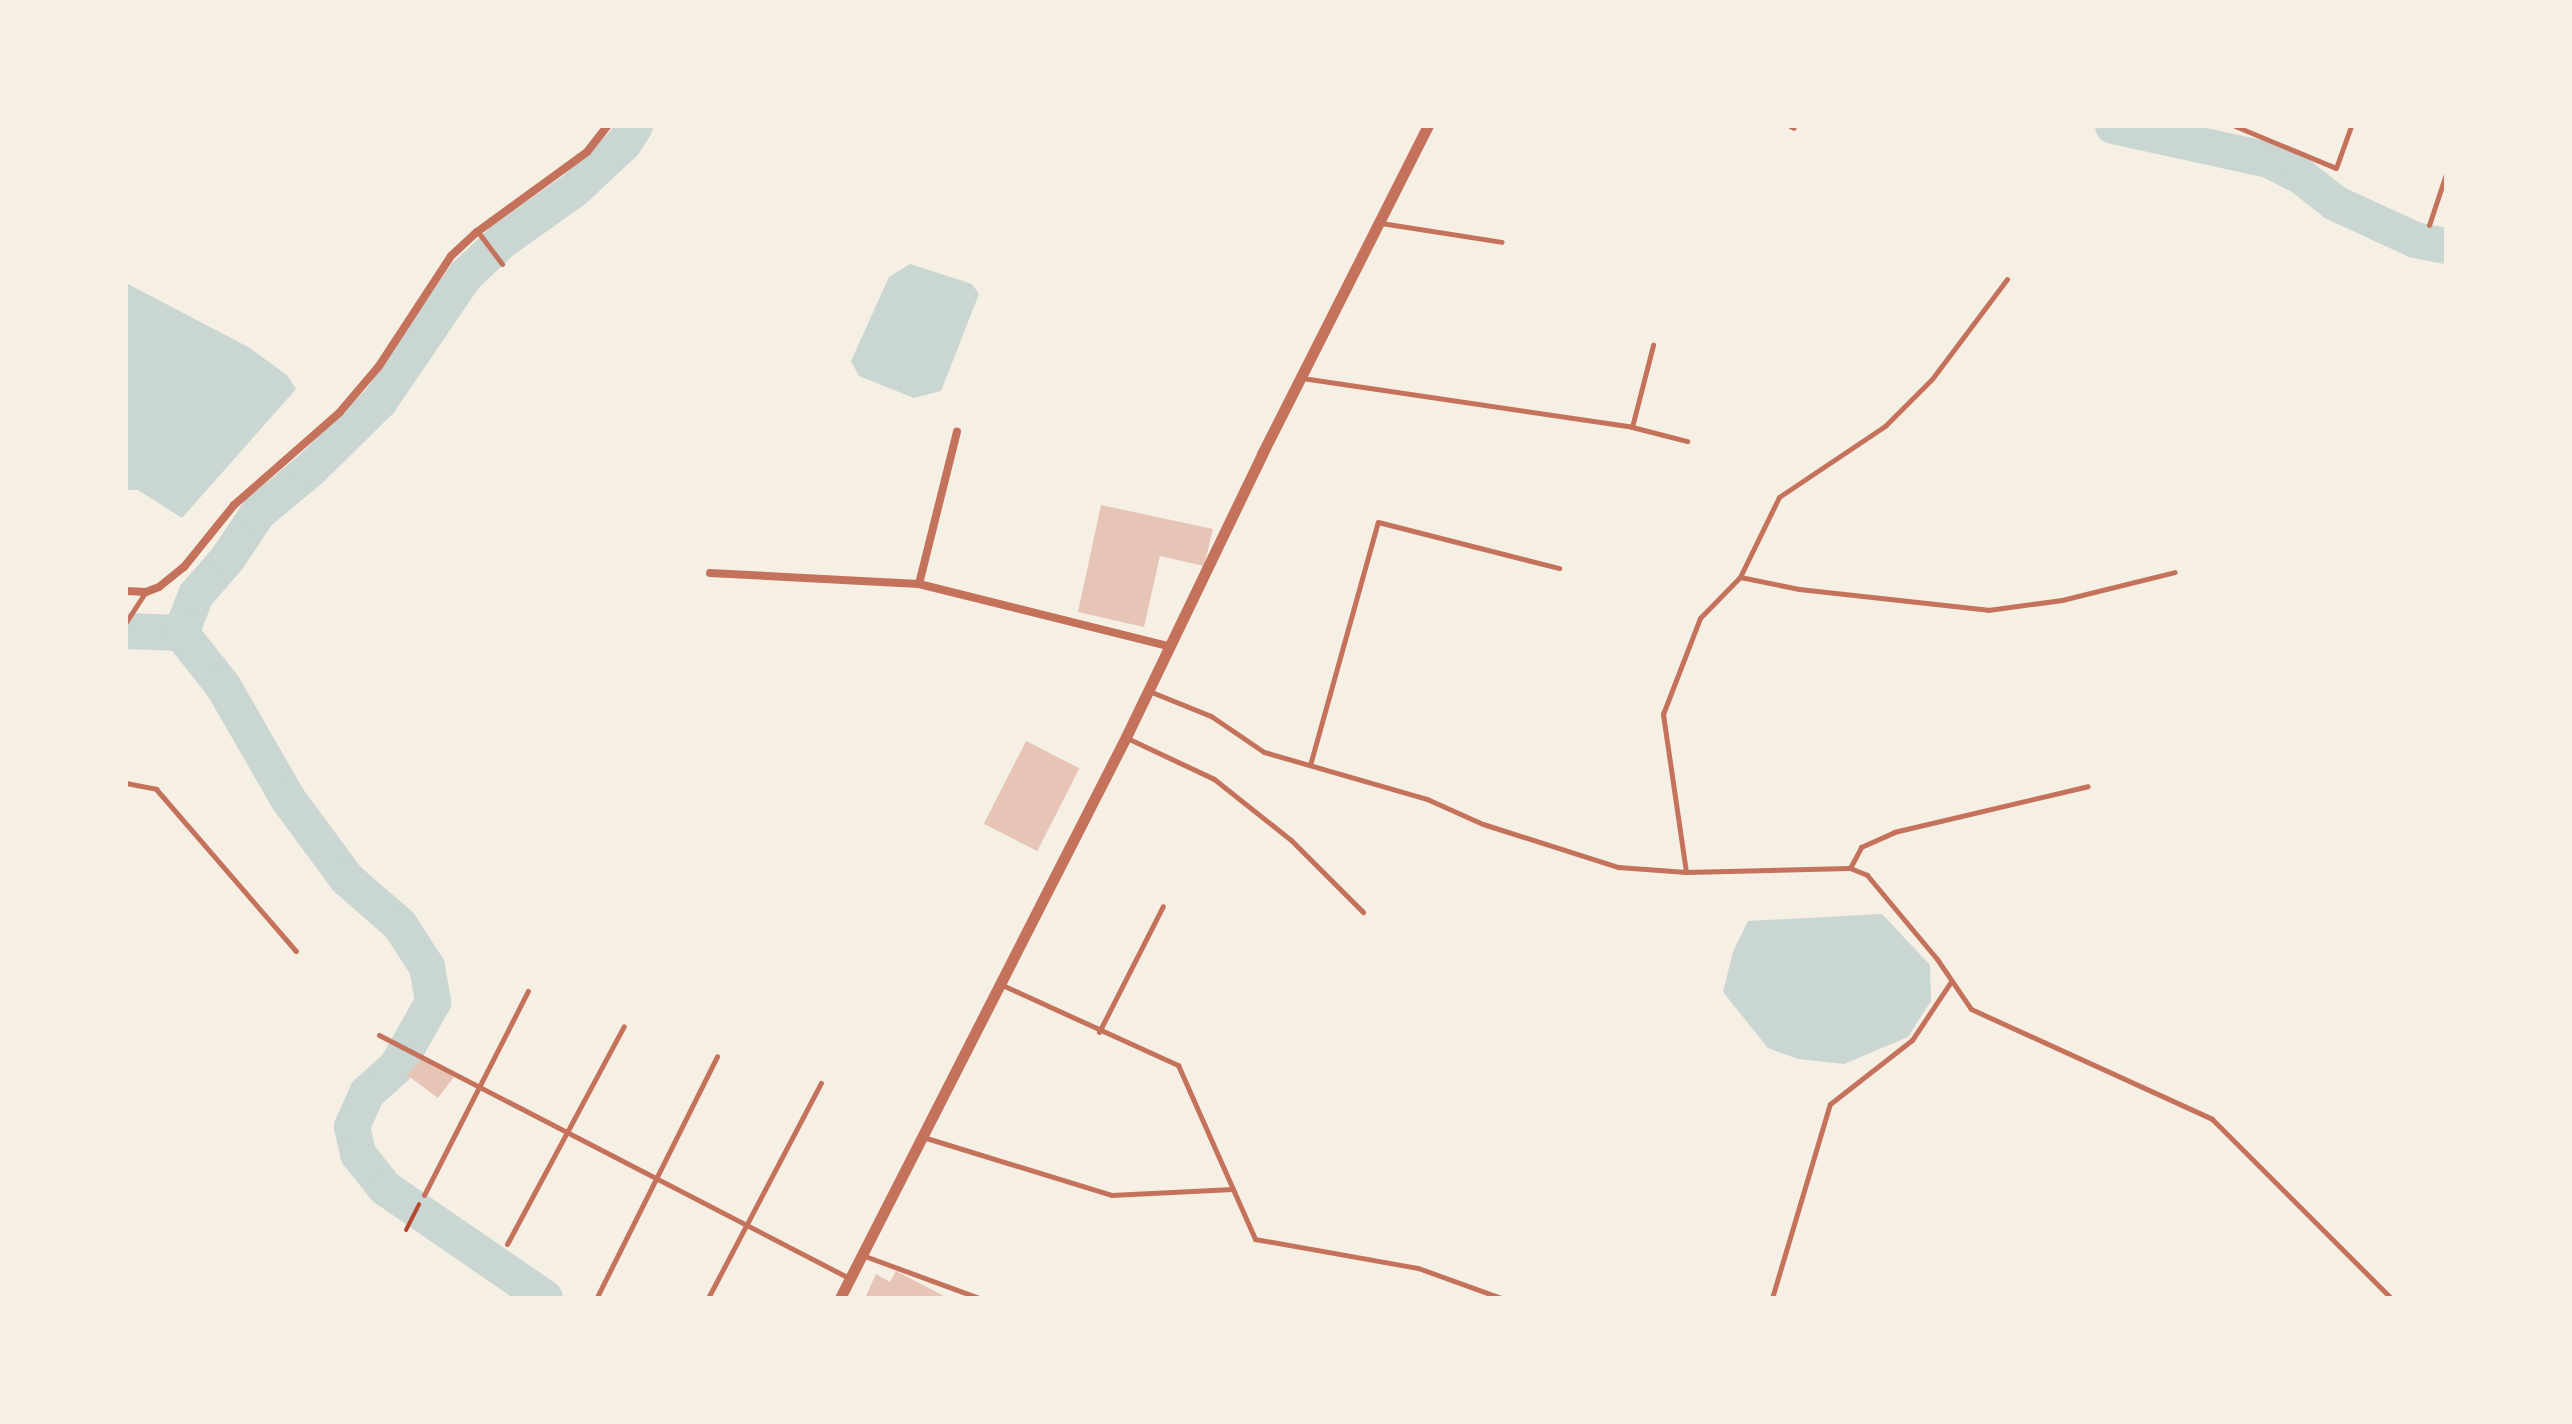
<!DOCTYPE html>
<style>
body{margin:0}
#map{position:relative;width:2572px;height:1424px;overflow:hidden;background:#f6efe4;font-family:Lato,sans-serif}
div>[style]{position:absolute}
[style*='--x']{left:calc(var(--x)*1px);top:calc(var(--y)*1px);width:calc(var(--w)*1px);rotate:calc(var(--a)*1deg)}
.water>*{inset:0;background:#c9d6d2}
.river>*{height:36px;margin:-18px;padding:0 18px;transform-origin:18px;border-radius:18px;background:#c9d6d2}
.building>*{inset:0;background:#e6c5b7;transform-origin:0 0}
.path>*{height:4px;margin:-2px;padding:0 2px;transform-origin:2px;border-radius:2px;background:#b5482f}
.service>*{height:5px;margin:-2.5px;padding:0 2.5px;transform-origin:2.5px;border-radius:2.5px;background:#c5725c}
.minor>*{height:8px;margin:-4px;padding:0 4px;transform-origin:4px;border-radius:4px;background:#c5725c}
.tertiary>*{height:11px;margin:-5.5px;padding:0 5.5px;transform-origin:5.5px;border-radius:5.5px;background:#c5725c}
span{translate:-50% -50%;white-space:nowrap;text-align:center;line-height:1.15;-webkit-text-stroke:8px #f6efe4;paint-order:stroke}
.frame{position:absolute;inset:0;border:128px solid #f6efe4;pointer-events:none}
</style>
<div id="map">
<div class="water">
<div style="clip-path:polygon(910px 264px,972px 284px,979px 294px,941px 391px,914px 398px,859px 376px,851px 361px,889px 277px)"></div>
<div style="clip-path:polygon(126px 283px,248px 347px,287px 375px,296px 389px,182px 518px,138px 490px,126px 490px)"></div>
<div style="clip-path:polygon(1882px 914px,1930px 965px,1931px 1001px,1908px 1037px,1844px 1064px,1798px 1059px,1768px 1048px,1723px 992px,1733px 952px,1748px 921px)"></div>
</div>
<div class="river">
<div style="--x:2113;--y:126;--w:160;--a:12.3"></div>
<div style="--x:2269;--y:160;--w:37;--a:27"></div>
<div style="--x:2302;--y:177;--w:42;--a:38.2"></div>
<div style="--x:2335;--y:203;--w:88;--a:24.8"></div>
<div style="--x:2415;--y:240;--w:32;--a:11"></div>
<div style="--x:126;--y:631;--w:55;--a:2.1"></div>
<div style="--x:181;--y:633;--w:68;--a:51.6"></div>
<div style="--x:223;--y:686;--w:130;--a:60.1"></div>
<div style="--x:288;--y:799;--w:99;--a:53.6"></div>
<div style="--x:347;--y:879;--w:70;--a:41"></div>
<div style="--x:400;--y:925;--w:50;--a:57.3"></div>
<div style="--x:427;--y:967;--w:36;--a:80"></div>
<div style="--x:433;--y:1002;--w:73;--a:119.4"></div>
<div style="--x:397;--y:1066;--w:40;--a:138"></div>
<div style="--x:367;--y:1093;--w:37;--a:114"></div>
<div style="--x:352;--y:1127;--w:28;--a:77"></div>
<div style="--x:358;--y:1154;--w:43;--a:51.5"></div>
<div style="--x:385;--y:1188;--w:194;--a:34.5"></div>
<div style="--x:181;--y:633;--w:41;--a:-68.5"></div>
<div style="--x:196;--y:595;--w:49;--a:-49.1"></div>
<div style="--x:228;--y:558;--w:54;--a:-56.3"></div>
<div style="--x:258;--y:513;--w:69;--a:-39.7"></div>
<div style="--x:311;--y:469;--w:97;--a:-44.6"></div>
<div style="--x:380;--y:401;--w:151;--a:-55.8"></div>
<div style="--x:465;--y:276;--w:51;--a:-43.4"></div>
<div style="--x:502;--y:241;--w:88;--a:-35.3"></div>
<div style="--x:574;--y:190;--w:69;--a:-43.2"></div>
<div style="--x:624;--y:143;--w:20;--a:-57"></div>
</div>
<div class="building">
<div style="clip-path:polygon(1101px 505px,1213px 529px,1204px 566px,1160px 556px,1144px 627px,1078px 612px)"></div>
<div style="left:1026px;top:741px;width:60px;height:93px;rotate:27deg"></div>
<div style="clip-path:polygon(423px 1058px,454px 1077px,438px 1098px,407px 1075px)"></div>
<div style="clip-path:polygon(896px 1271px,948px 1298px,865px 1298px,876px 1274px,890px 1282px)"></div>
</div>
<div class="path">
<div style="--x:406;--y:1230;--w:29;--a:-63"></div>
</div>
<div class="service">
<div style="--x:1790;--y:126;--w:4;--a:27"></div>
<div style="--x:2235;--y:126;--w:109;--a:22.6"></div>
<div style="--x:2336;--y:168;--w:45;--a:-70.3"></div>
<div style="--x:1381;--y:223;--w:122;--a:8.9"></div>
<div style="--x:2429;--y:225;--w:54;--a:-71.6"></div>
<div style="--x:478;--y:232;--w:40;--a:53"></div>
<div style="--x:1302;--y:378;--w:334;--a:8.4"></div>
<div style="--x:1632;--y:427;--w:57;--a:14.3"></div>
<div style="--x:1632;--y:427;--w:85;--a:-75.6"></div>
<div style="--x:1740;--y:577;--w:60;--a:11.5"></div>
<div style="--x:1799;--y:589;--w:190;--a:6.3"></div>
<div style="--x:1988;--y:610;--w:75;--a:-7.7"></div>
<div style="--x:2062;--y:600;--w:116;--a:-13.9"></div>
<div style="--x:126;--y:622;--w:35;--a:-57"></div>
<div style="--x:1149;--y:691;--w:67;--a:22"></div>
<div style="--x:1211;--y:716;--w:64;--a:34.2"></div>
<div style="--x:1264;--y:752;--w:170;--a:16.1"></div>
<div style="--x:1427;--y:799;--w:61;--a:24.1"></div>
<div style="--x:1483;--y:824;--w:142;--a:17.7"></div>
<div style="--x:1618;--y:867;--w:68;--a:4.2"></div>
<div style="--x:1686;--y:872;--w:164;--a:-1.4"></div>
<div style="--x:1850;--y:868;--w:18;--a:22"></div>
<div style="--x:1867;--y:875;--w:109;--a:50.2"></div>
<div style="--x:1937;--y:959;--w:60;--a:55.8"></div>
<div style="--x:1971;--y:1009;--w:265;--a:24.5"></div>
<div style="--x:2212;--y:1119;--w:253;--a:45"></div>
<div style="--x:1127;--y:738;--w:96;--a:25.2"></div>
<div style="--x:1214;--y:779;--w:98;--a:38.4"></div>
<div style="--x:1291;--y:840;--w:102;--a:45"></div>
<div style="--x:1310;--y:765;--w:252;--a:-74.4"></div>
<div style="--x:1378;--y:522;--w:187;--a:14.3"></div>
<div style="--x:126;--y:783;--w:31;--a:11"></div>
<div style="--x:156;--y:789;--w:214;--a:49.2"></div>
<div style="--x:1850;--y:868;--w:24;--a:-62"></div>
<div style="--x:1861;--y:847;--w:36;--a:-24"></div>
<div style="--x:1894;--y:832;--w:199;--a:-13.3"></div>
<div style="--x:1686;--y:872;--w:160;--a:-98.3"></div>
<div style="--x:1663;--y:714;--w:103;--a:-68.9"></div>
<div style="--x:1700;--y:618;--w:57;--a:-45.7"></div>
<div style="--x:1740;--y:577;--w:89;--a:-64"></div>
<div style="--x:1779;--y:497;--w:128;--a:-33.8"></div>
<div style="--x:1885;--y:426;--w:66;--a:-45"></div>
<div style="--x:1932;--y:379;--w:125;--a:-53.1"></div>
<div style="--x:1000;--y:984;--w:196;--a:24.5"></div>
<div style="--x:1178;--y:1065;--w:190;--a:66.1"></div>
<div style="--x:1255;--y:1239;--w:166;--a:10.1"></div>
<div style="--x:1418;--y:1268;--w:88;--a:19.9"></div>
<div style="--x:1099;--y:1032;--w:141;--a:-63.1"></div>
<div style="--x:379;--y:1035;--w:529;--a:27.34"></div>
<div style="--x:923;--y:1137;--w:197;--a:17.1"></div>
<div style="--x:1111;--y:1195;--w:122;--a:-2.8"></div>
<div style="--x:424;--y:1195;--w:229;--a:-63"></div>
<div style="--x:507;--y:1244;--w:247;--a:-61.8"></div>
<div style="--x:862;--y:1255;--w:125;--a:20.2"></div>
<div style="--x:597;--y:1297;--w:269;--a:-63.5"></div>
<div style="--x:708;--y:1298;--w:243;--a:-62.3"></div>
<div style="--x:1772;--y:1298;--w:202;--a:-73.4"></div>
<div style="--x:1830;--y:1104;--w:104;--a:-38"></div>
<div style="--x:1912;--y:1040;--w:69;--a:-56.3"></div>
</div>
<div class="minor">
<div style="--x:710;--y:573;--w:209;--a:3"></div>
<div style="--x:919;--y:584;--w:257;--a:14"></div>
<div style="--x:919;--y:584;--w:157;--a:-76"></div>
<div style="--x:126;--y:591;--w:20;--a:3"></div>
<div style="--x:146;--y:592;--w:14;--a:-21"></div>
<div style="--x:159;--y:587;--w:32;--a:-39"></div>
<div style="--x:184;--y:567;--w:80;--a:-51.1"></div>
<div style="--x:234;--y:505;--w:140;--a:-41.2"></div>
<div style="--x:339;--y:413;--w:62;--a:-49.6"></div>
<div style="--x:379;--y:366;--w:131;--a:-56.8"></div>
<div style="--x:451;--y:256;--w:35;--a:-43"></div>
<div style="--x:477;--y:232;--w:136;--a:-36"></div>
<div style="--x:587;--y:152;--w:33;--a:-52"></div>
</div>
<div class="tertiary">
<div style="--x:840;--y:1298;--w:630;--a:-62.99"></div>
<div style="--x:1126;--y:737;--w:314;--a:-64.3"></div>
<div style="--x:1262;--y:454;--w:368;--a:-63.2"></div>
</div>
<div class="frame"></div>
</div>
